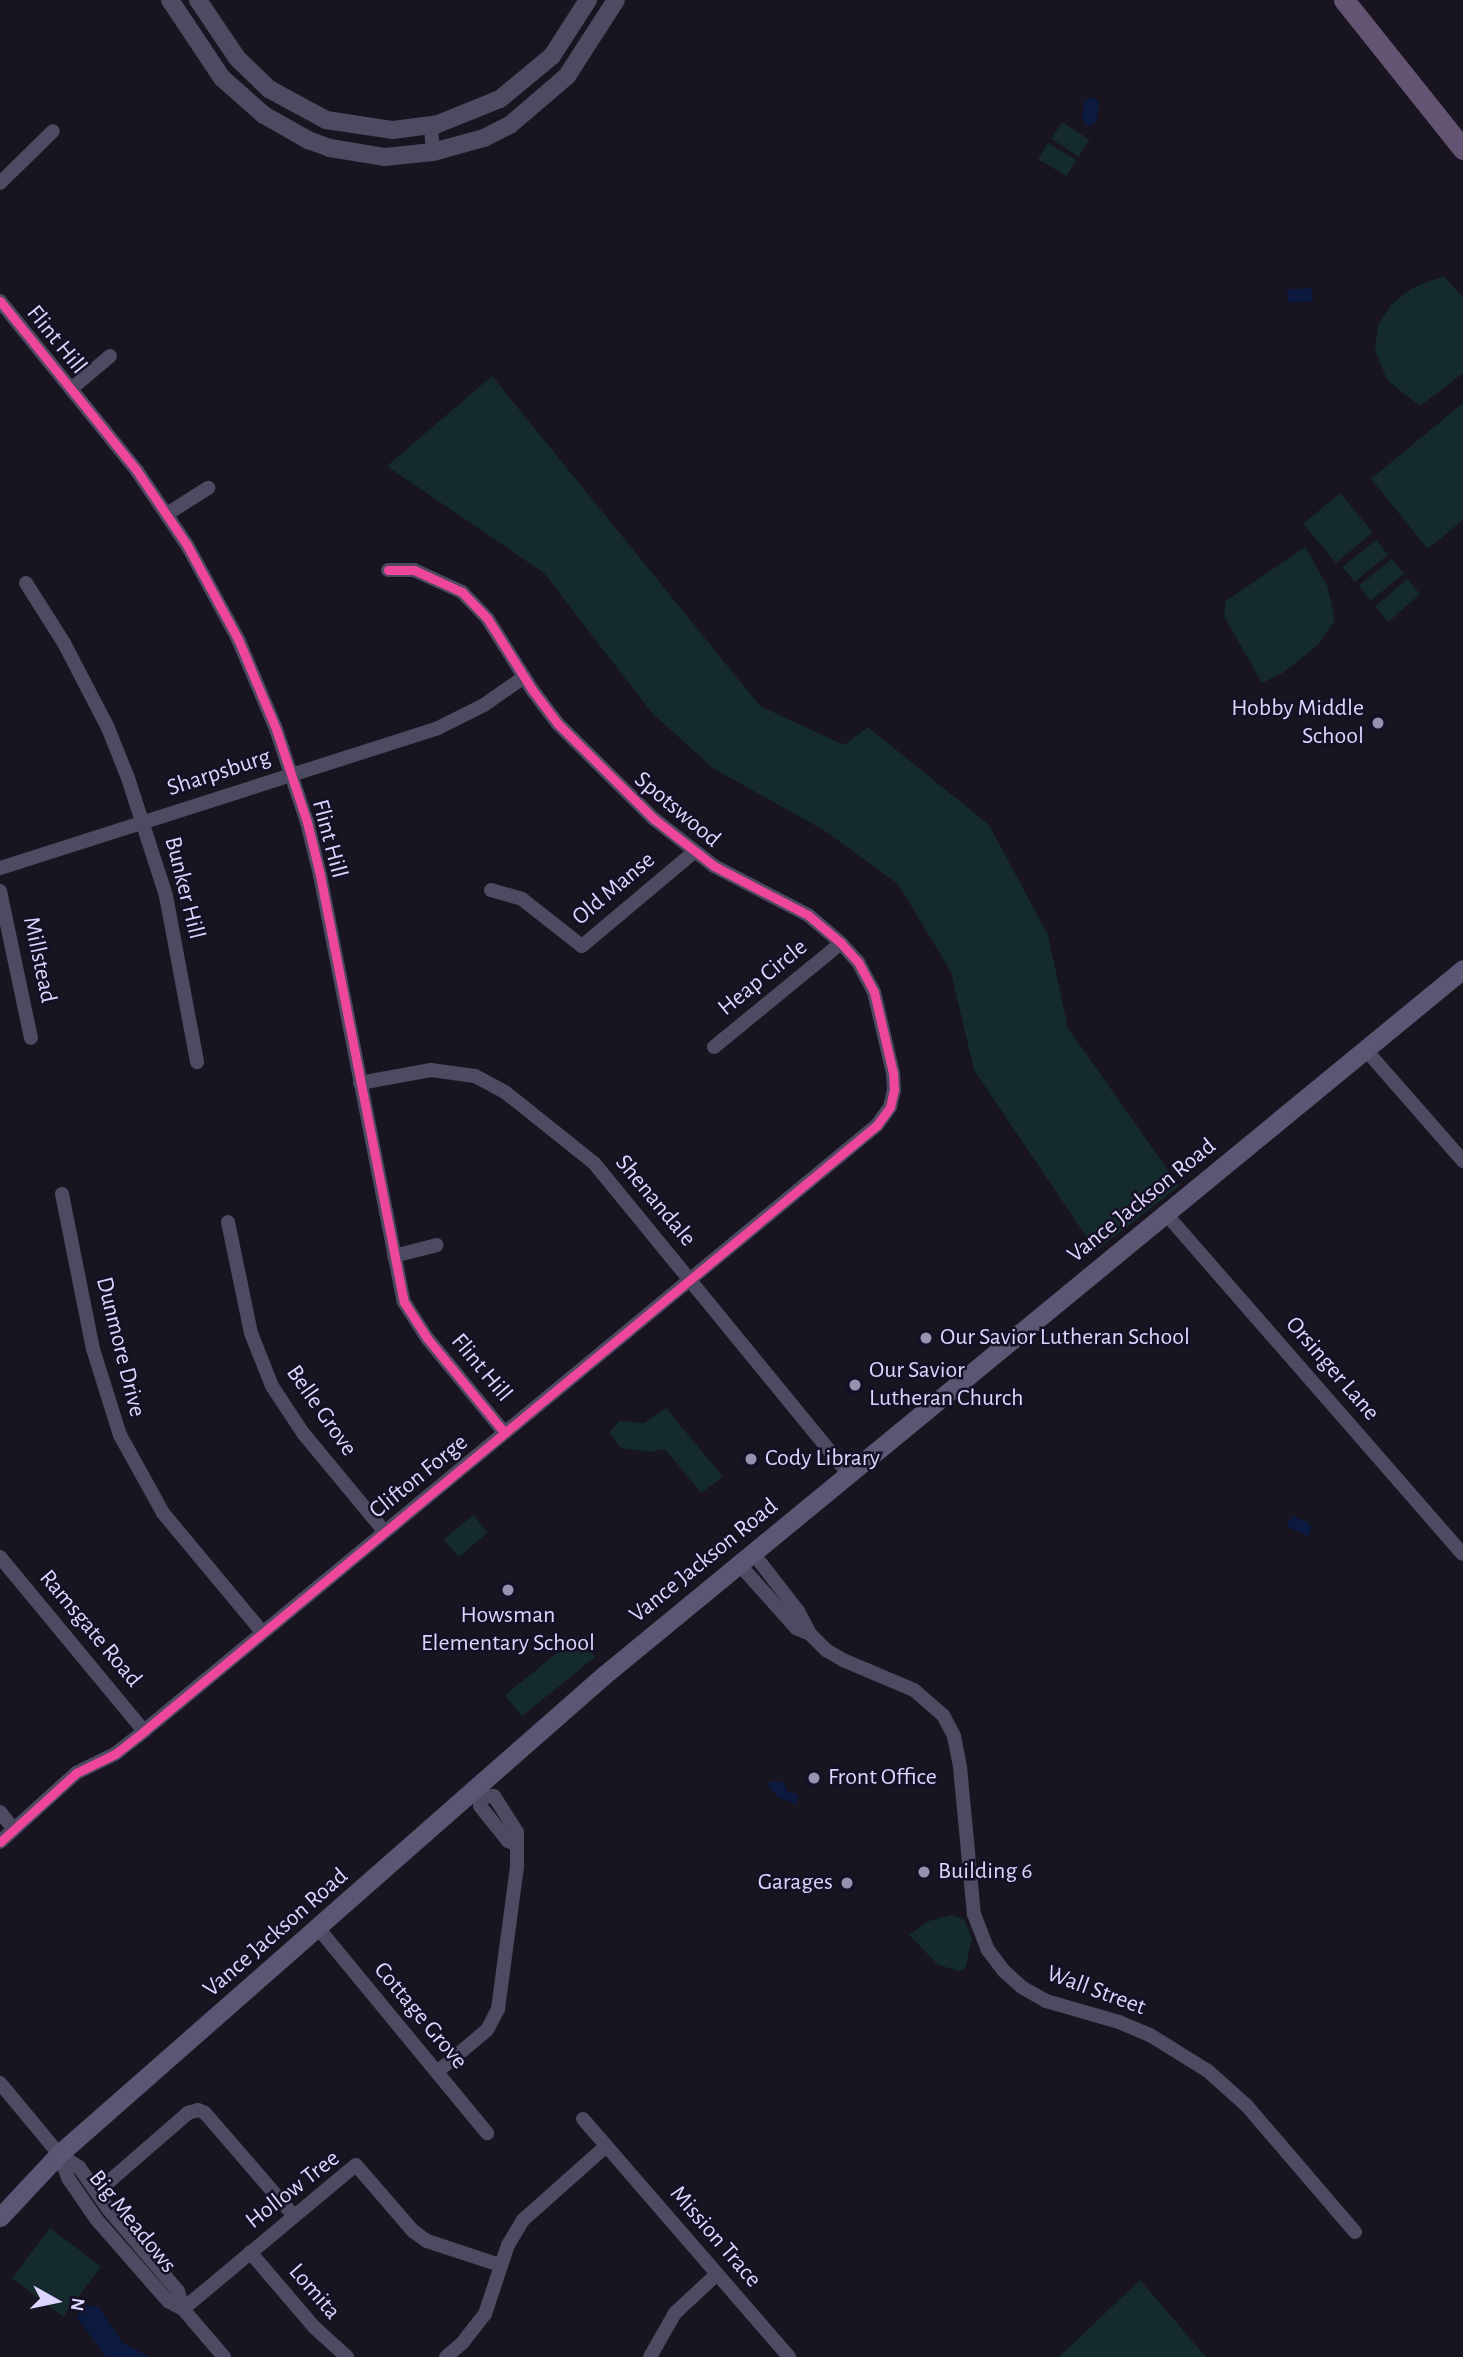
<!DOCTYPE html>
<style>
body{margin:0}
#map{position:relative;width:1463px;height:2357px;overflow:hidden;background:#181520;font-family:"Alegreya Sans",sans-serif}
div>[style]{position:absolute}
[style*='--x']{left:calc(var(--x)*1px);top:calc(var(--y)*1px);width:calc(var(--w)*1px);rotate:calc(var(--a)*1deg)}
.green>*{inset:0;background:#142a2d;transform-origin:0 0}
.water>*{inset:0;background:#0d1a3f;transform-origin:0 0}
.minor>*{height:14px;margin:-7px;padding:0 7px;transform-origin:7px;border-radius:7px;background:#4d4a61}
.tertiary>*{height:18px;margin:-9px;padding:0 9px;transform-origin:9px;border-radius:9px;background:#4d4a61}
.secondary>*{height:19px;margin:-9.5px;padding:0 9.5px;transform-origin:9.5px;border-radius:9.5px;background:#5a5673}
.primary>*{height:21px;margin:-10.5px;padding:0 10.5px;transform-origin:10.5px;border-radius:10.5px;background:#625472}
.cycleway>*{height:9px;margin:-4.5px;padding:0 4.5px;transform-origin:4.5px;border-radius:4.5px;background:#ed469a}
.dots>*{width:19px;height:19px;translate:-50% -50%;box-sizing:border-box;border:4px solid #151025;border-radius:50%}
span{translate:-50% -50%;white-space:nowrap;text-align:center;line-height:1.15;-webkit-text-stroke:5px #151025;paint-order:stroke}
.street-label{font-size:24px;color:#ddd5fe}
.poi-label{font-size:24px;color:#ddd5fe}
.right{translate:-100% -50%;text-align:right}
.left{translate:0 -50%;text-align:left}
.north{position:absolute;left:21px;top:2266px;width:70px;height:70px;-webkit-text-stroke:5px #151025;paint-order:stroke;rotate:99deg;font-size:19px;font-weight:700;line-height:28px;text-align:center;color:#ddd5fe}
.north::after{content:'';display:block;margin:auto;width:24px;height:32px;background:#ddd5fe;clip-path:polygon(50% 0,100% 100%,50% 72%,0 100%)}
</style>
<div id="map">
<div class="green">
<div style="left:1062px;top:122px;width:33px;height:20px;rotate:33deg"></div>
<div style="left:1048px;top:143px;width:33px;height:19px;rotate:31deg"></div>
<div style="clip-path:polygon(1444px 276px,1463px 298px,1463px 373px,1420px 406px,1387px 380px,1375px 350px,1378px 325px,1391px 305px,1412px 288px)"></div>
<div style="clip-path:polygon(492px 376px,760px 706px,844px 745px,868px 727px,989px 825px,1048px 935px,1068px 1028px,1179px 1186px,1096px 1251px,974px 1070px,951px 972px,898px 884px,825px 831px,713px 768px,652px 713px,544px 573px,387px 466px)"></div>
<div style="clip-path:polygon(1463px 403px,1463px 520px,1428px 549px,1371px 479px)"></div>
<div style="left:1340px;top:493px;width:51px;height:48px;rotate:50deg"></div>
<div style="left:1376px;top:540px;width:19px;height:43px;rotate:51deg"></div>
<div style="clip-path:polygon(1305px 547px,1327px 585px,1335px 620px,1319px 644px,1284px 672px,1262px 683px,1224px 616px,1226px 601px)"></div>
<div style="left:1392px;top:559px;width:19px;height:43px;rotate:51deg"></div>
<div style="left:1407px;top:579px;width:20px;height:42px;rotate:49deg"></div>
<div style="clip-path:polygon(666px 1408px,723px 1477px,701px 1493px,665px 1449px,650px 1452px,621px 1448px,609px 1433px,619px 1421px,644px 1423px)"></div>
<div style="left:473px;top:1515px;width:23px;height:38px;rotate:50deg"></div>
<div style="left:578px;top:1636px;width:27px;height:94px;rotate:51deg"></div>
<div style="clip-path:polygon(950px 1915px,964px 1919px,972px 1939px,965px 1969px,959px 1971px,938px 1965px,909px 1935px,929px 1921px)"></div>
<div style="left:50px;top:2228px;width:64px;height:63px;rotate:37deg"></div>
<div style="clip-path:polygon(1140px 2280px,1206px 2357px,1059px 2357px)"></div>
</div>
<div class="water">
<div style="clip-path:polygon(1090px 97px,1097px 99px,1099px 103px,1097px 120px,1091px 126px,1085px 125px,1082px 118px,1084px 102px)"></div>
<div style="left:1312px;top:288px;width:13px;height:25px;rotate:86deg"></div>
<div style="clip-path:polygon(1292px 1516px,1308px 1522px,1312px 1527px,1308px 1536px,1289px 1528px,1287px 1524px)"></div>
<div style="clip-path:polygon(775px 1781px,784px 1783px,787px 1792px,798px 1794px,797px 1804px,779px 1798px,769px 1787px,769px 1782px)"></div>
<div style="clip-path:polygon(83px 2305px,99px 2307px,123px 2343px,150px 2357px,106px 2357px,77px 2318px)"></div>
</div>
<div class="minor">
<div style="--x:431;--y:126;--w:26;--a:86"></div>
<div style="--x:0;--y:183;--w:74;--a:-44.5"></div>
<div style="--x:0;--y:301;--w:218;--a:51.1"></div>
<div style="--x:137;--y:471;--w:89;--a:56"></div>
<div style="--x:187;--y:545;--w:107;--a:61.5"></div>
<div style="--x:238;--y:639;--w:98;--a:67.1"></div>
<div style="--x:276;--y:729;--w:98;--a:71.6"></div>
<div style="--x:307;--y:822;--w:55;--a:76.2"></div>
<div style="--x:320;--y:875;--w:435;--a:78.9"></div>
<div style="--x:404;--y:1302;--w:43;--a:57.4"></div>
<div style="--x:427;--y:1338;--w:122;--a:50.7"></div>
<div style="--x:71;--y:389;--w:51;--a:-40.2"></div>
<div style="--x:167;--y:514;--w:49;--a:-32.4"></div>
<div style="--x:26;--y:583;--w:71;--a:57.7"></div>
<div style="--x:64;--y:643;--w:96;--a:62.6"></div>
<div style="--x:108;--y:728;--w:54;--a:68.2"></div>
<div style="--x:128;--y:778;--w:124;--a:72.1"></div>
<div style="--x:166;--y:896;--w:169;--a:79.4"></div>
<div style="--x:0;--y:868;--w:460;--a:-17.7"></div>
<div style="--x:438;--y:728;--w:51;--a:-26.6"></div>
<div style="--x:484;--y:705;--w:49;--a:-35"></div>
<div style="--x:491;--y:890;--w:32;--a:16"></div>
<div style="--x:522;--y:899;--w:76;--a:38.1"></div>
<div style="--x:582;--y:946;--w:146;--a:-40"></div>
<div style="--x:0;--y:891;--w:150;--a:78.1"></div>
<div style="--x:714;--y:1047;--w:164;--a:-39.3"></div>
<div style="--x:1365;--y:1049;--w:149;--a:48.8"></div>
<div style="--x:360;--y:1083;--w:72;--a:-10.4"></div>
<div style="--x:431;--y:1070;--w:44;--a:7.8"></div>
<div style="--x:475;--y:1076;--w:34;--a:28"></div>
<div style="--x:505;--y:1092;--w:114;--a:38.6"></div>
<div style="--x:594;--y:1163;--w:402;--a:50.7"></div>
<div style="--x:62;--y:1194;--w:158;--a:78.7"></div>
<div style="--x:93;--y:1349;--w:90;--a:72.6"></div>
<div style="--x:120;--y:1435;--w:89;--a:61.1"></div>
<div style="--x:163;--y:1513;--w:155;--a:50.2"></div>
<div style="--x:1166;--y:1214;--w:451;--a:48.9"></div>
<div style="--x:228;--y:1222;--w:113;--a:78.3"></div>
<div style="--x:251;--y:1333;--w:57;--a:68.4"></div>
<div style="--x:272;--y:1386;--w:56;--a:56.6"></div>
<div style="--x:303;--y:1433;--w:127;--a:50.4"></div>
<div style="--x:394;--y:1256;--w:44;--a:-14.3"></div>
<div style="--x:753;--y:1553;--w:73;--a:52.2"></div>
<div style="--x:798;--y:1611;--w:26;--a:62"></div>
<div style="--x:0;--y:1557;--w:226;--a:50.4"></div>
<div style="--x:739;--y:1564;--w:86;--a:48.3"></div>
<div style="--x:796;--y:1628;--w:15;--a:23"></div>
<div style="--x:810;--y:1634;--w:23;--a:45"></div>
<div style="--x:826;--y:1650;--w:20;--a:30"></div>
<div style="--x:843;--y:1660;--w:77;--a:22.9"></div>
<div style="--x:914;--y:1690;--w:38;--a:41"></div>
<div style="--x:943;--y:1715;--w:24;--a:62"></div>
<div style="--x:954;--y:1736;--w:32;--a:79"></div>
<div style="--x:960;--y:1767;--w:148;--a:84.6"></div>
<div style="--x:974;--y:1914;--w:39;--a:69"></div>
<div style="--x:988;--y:1950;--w:26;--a:53"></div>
<div style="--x:1004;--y:1971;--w:25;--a:42"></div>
<div style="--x:1023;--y:1988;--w:26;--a:29"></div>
<div style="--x:1046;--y:2001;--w:76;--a:16"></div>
<div style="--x:1119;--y:2022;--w:34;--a:23"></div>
<div style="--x:1150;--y:2035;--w:68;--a:31.8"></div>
<div style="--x:1208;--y:2071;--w:52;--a:41.9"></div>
<div style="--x:1247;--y:2106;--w:166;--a:49.4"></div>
<div style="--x:480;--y:1806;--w:45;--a:51.3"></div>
<div style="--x:508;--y:1841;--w:9;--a:21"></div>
<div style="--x:0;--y:1812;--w:22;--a:51"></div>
<div style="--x:0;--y:1842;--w:103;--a:-42.2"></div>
<div style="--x:76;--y:1773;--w:43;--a:-26"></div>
<div style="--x:115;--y:1754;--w:37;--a:-38"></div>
<div style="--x:144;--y:1731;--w:951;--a:-39.58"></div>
<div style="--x:877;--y:1125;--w:22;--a:-54"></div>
<div style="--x:890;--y:1107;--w:17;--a:-77"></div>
<div style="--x:894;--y:1090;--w:17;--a:-93"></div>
<div style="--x:893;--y:1073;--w:83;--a:-103.2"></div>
<div style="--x:874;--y:992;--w:34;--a:-118"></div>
<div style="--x:858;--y:962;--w:25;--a:-132"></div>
<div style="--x:841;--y:943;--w:43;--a:-139.7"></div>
<div style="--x:808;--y:915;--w:106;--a:-152.5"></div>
<div style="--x:714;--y:866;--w:76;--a:-141.9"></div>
<div style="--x:654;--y:819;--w:135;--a:-135.3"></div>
<div style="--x:558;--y:724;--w:41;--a:-127.1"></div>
<div style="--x:533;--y:691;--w:86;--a:-122.2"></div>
<div style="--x:487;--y:618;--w:36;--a:-134"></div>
<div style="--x:462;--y:592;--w:53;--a:-155.4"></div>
<div style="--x:414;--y:570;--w:26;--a:180"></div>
<div style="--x:318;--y:1928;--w:266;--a:50.5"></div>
<div style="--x:437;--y:2072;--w:65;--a:-40"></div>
<div style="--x:487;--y:2030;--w:24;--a:-62"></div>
<div style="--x:498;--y:2009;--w:143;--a:-82.4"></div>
<div style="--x:517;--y:1867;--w:35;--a:-90"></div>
<div style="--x:517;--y:1832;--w:43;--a:-122.6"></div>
<div style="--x:494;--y:1796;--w:11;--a:175"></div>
<div style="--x:0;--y:2083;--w:92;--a:50.3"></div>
<div style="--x:59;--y:2154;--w:24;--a:33"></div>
<div style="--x:79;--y:2167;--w:52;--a:55.1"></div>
<div style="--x:109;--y:2210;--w:106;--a:49.6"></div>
<div style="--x:178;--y:2291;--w:19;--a:74"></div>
<div style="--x:583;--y:2119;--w:315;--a:49.1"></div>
<div style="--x:59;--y:2154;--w:26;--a:69"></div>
<div style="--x:68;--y:2178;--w:51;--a:55.4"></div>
<div style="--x:97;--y:2220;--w:108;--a:48.8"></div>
<div style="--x:168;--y:2301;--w:17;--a:28"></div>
<div style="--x:183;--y:2309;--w:63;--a:49.5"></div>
<div style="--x:97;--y:2192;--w:121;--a:-41"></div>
<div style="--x:188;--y:2113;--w:10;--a:-17"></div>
<div style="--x:198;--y:2110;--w:8;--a:23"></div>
<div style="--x:205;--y:2113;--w:135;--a:49.2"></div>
<div style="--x:250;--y:2252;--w:99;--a:49.5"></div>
<div style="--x:314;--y:2327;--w:45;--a:42.3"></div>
<div style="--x:183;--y:2309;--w:225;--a:-39.8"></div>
<div style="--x:356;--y:2165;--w:87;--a:49.2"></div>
<div style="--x:413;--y:2231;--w:17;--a:36"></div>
<div style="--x:427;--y:2241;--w:77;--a:18.2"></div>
<div style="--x:446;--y:2357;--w:23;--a:-41"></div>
<div style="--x:463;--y:2342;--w:36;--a:-52"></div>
<div style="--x:485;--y:2314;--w:73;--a:-71.6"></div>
<div style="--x:508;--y:2245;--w:29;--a:-59"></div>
<div style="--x:523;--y:2220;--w:111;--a:-41.7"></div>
<div style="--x:650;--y:2357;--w:51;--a:-60.4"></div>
<div style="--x:675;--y:2313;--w:57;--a:-42.9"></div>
</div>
<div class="tertiary">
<div style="--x:170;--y:0;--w:94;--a:56.3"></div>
<div style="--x:222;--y:78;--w:56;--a:41.4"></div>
<div style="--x:264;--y:115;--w:51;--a:29.6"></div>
<div style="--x:308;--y:140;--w:23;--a:20"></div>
<div style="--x:330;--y:148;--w:56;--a:9.3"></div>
<div style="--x:385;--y:157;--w:48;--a:-5.9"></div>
<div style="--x:433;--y:152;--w:53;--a:-15.4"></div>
<div style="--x:484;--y:138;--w:30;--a:-27"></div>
<div style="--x:511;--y:124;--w:74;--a:-40.6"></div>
<div style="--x:567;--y:76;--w:90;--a:-57.2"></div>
<div style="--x:198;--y:0;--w:70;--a:56.1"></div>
<div style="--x:237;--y:58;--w:45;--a:44.1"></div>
<div style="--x:269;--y:89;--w:65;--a:28.5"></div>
<div style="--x:326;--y:120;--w:68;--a:8.5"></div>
<div style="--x:393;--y:130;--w:45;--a:-7.6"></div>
<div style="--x:438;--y:124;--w:67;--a:-22"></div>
<div style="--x:500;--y:99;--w:67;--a:-39.6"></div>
<div style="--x:552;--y:56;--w:67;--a:-57.3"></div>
</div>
<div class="secondary">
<div style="--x:0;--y:2217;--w:86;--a:-46.9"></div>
<div style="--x:59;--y:2154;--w:724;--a:-41.31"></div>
<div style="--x:603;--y:1676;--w:1113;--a:-39.42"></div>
</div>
<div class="primary">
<div style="--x:1344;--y:0;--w:191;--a:51.4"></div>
</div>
<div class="cycleway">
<div style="--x:0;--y:301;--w:218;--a:51.1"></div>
<div style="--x:137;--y:471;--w:89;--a:56"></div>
<div style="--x:187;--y:545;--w:107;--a:61.5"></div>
<div style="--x:238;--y:639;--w:98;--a:67.1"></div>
<div style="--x:276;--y:729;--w:98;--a:71.6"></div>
<div style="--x:307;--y:822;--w:55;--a:76.2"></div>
<div style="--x:320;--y:875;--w:435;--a:78.9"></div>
<div style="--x:404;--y:1302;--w:43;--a:57.4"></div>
<div style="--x:427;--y:1338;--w:122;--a:50.7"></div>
<div style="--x:0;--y:1842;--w:103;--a:-42.2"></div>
<div style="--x:76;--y:1773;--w:43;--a:-26"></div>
<div style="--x:115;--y:1754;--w:37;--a:-38"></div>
<div style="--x:144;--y:1731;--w:951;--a:-39.58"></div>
<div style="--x:877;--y:1125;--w:22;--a:-54"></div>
<div style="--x:890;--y:1107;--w:17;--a:-77"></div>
<div style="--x:894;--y:1090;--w:17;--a:-93"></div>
<div style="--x:893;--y:1073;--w:83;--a:-103.2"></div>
<div style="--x:874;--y:992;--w:34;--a:-118"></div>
<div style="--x:858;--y:962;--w:25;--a:-132"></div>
<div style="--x:841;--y:943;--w:43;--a:-139.7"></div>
<div style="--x:808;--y:915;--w:106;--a:-152.5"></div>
<div style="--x:714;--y:866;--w:76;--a:-141.9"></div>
<div style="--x:654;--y:819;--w:135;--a:-135.3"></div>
<div style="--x:558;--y:724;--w:41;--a:-127.1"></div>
<div style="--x:533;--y:691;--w:86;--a:-122.2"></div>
<div style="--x:487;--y:618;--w:36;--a:-134"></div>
<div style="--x:462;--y:592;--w:53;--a:-155.4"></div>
<div style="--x:414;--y:570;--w:26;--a:180"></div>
</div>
<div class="dots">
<div style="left:1378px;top:723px;background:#9892b0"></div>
<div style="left:926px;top:1338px;background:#9892b0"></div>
<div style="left:855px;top:1385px;background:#9892b0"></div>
<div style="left:751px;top:1459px;background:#9892b0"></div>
<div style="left:508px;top:1590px;background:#9892b0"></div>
<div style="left:814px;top:1778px;background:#9892b0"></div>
<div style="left:924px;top:1872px;background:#9892b0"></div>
<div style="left:847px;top:1883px;background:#9892b0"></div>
</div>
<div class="street-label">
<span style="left:56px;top:340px;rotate:51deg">Flint Hill</span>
<span style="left:219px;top:773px;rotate:-18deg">Sharpsburg</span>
<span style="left:677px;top:810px;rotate:40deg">Spotswood</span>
<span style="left:329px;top:839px;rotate:75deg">Flint Hill</span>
<span style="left:184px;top:888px;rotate:76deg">Bunker Hill</span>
<span style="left:614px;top:889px;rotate:-40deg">Old Manse</span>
<span style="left:39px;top:960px;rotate:78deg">Millstead</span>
<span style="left:763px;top:978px;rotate:-39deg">Heap Circle</span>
<span style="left:655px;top:1201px;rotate:50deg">Shenandale</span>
<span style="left:1142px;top:1201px;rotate:-39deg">Vance Jackson Road</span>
<span style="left:120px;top:1347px;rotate:76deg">Dunmore Drive</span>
<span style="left:481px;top:1368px;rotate:50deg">Flint Hill</span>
<span style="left:1332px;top:1369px;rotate:49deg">Orsinger Lane</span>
<span style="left:321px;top:1411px;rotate:55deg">Belle Grove</span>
<span style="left:419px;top:1477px;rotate:-39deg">Clifton Forge</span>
<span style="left:704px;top:1561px;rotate:-39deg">Vance Jackson Road</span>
<span style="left:90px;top:1629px;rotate:50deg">Ramsgate Road</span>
<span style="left:276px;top:1933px;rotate:-41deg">Vance Jackson Road</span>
<span style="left:1096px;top:1991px;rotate:20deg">Wall Street</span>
<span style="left:420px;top:2016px;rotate:50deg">Cottage Grove</span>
<span style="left:293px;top:2190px;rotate:-38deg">Hollow Tree</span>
<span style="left:132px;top:2222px;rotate:51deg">Big Meadows</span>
<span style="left:715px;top:2237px;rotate:49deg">Mission Trace</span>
<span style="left:314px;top:2292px;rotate:49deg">Lomita</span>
</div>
<div class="poi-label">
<span class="right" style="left:1364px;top:723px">Hobby Middle<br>School</span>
<span class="left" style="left:940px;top:1338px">Our Savior Lutheran School</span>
<span class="left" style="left:869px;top:1385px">Our Savior<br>Lutheran Church</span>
<span class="left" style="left:765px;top:1459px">Cody Library</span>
<span style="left:508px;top:1630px">Howsman<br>Elementary School</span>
<span class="left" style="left:828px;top:1778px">Front Office</span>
<span class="left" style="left:938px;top:1872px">Building 6</span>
<span class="right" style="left:833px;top:1883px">Garages</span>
</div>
<div class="north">N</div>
</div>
